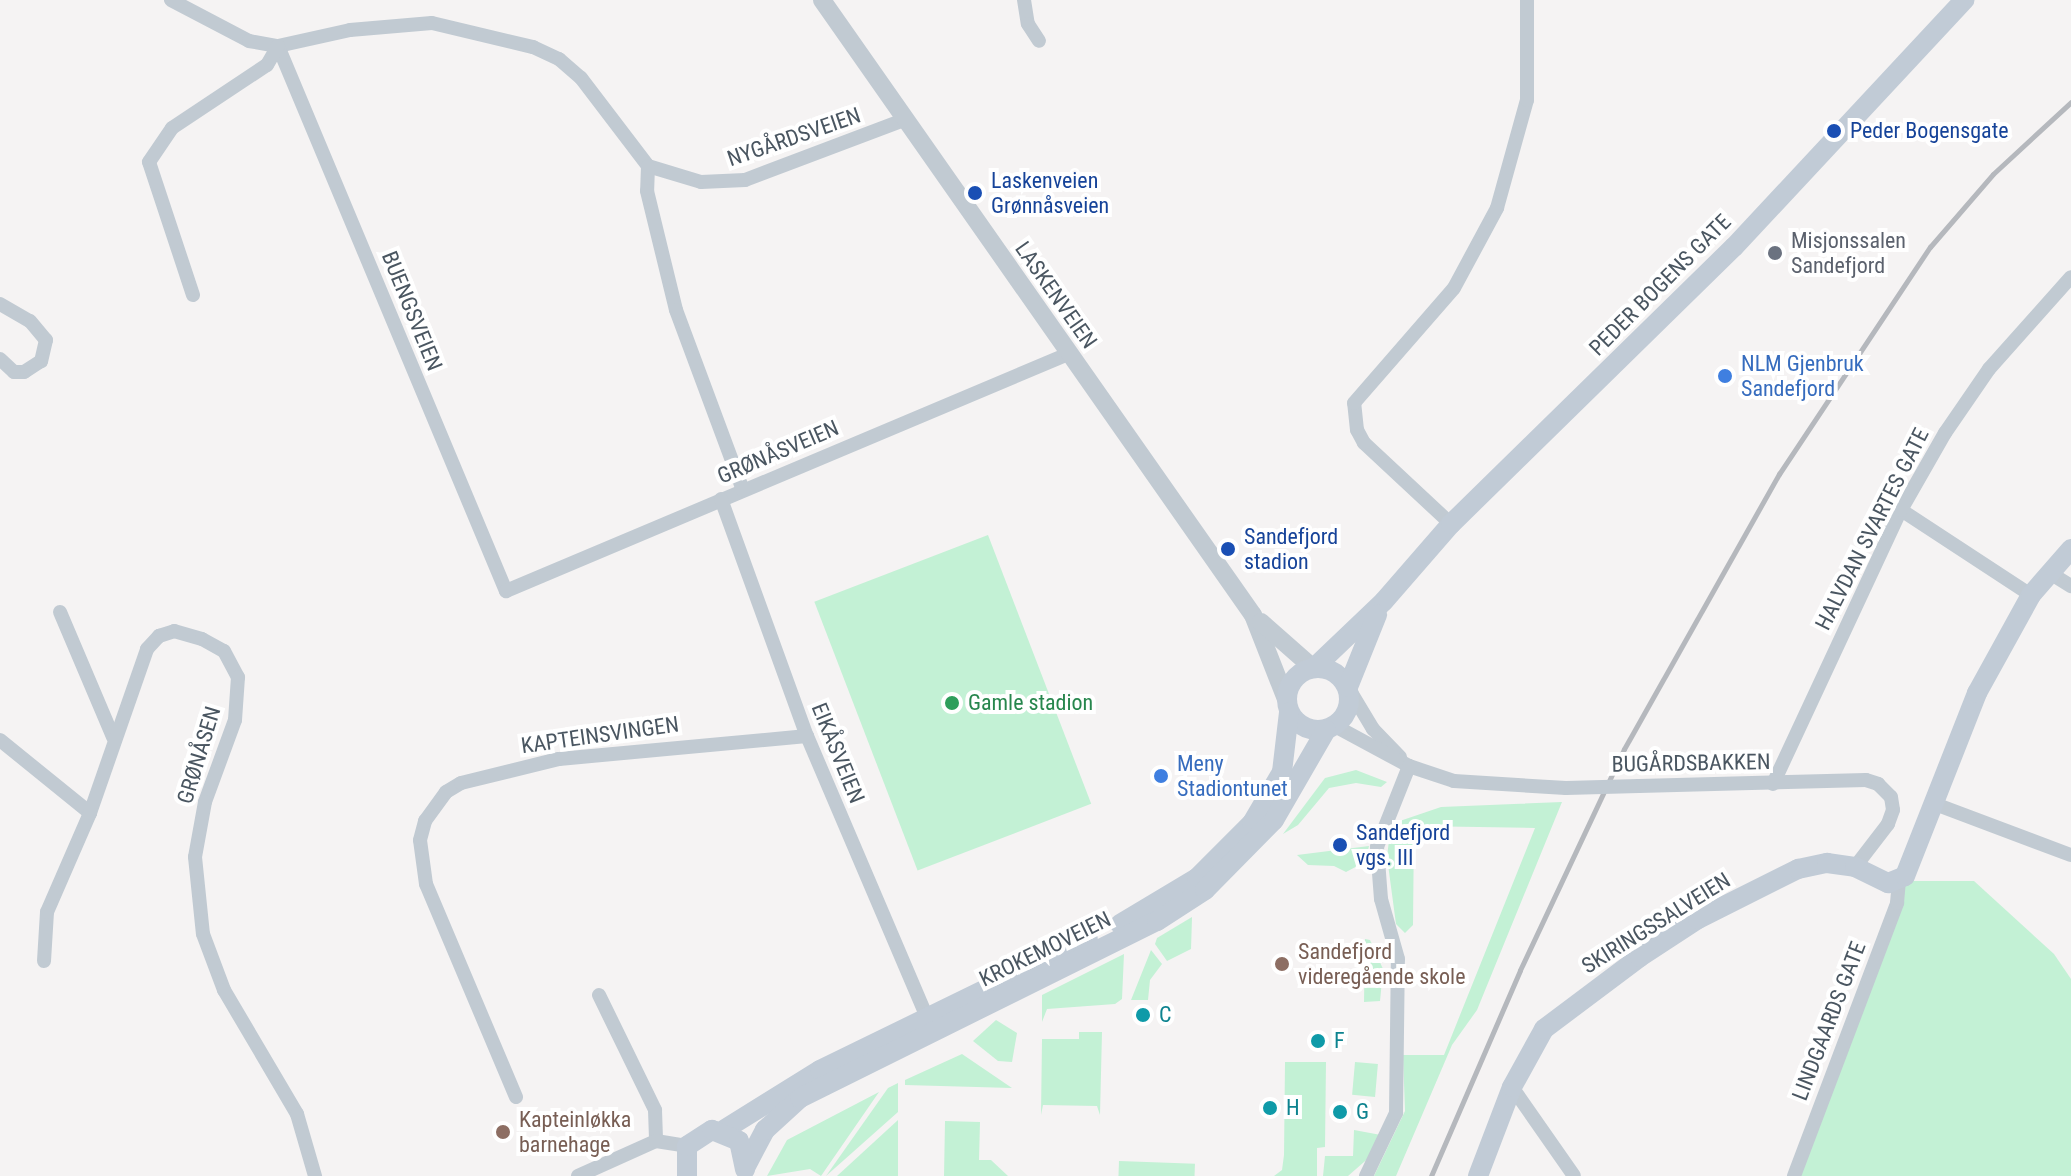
<!DOCTYPE html>
<meta charset="utf-8">
<style>
body{margin:0}
#map{position:relative;width:2071px;height:1176px;overflow:hidden;background:#f5f3f3;font-family:"Roboto Condensed",sans-serif}
div>[style]{position:absolute}
[style*='--x']{left:calc(var(--x)*1px);top:calc(var(--y)*1px);width:calc(var(--w)*1px);rotate:calc(var(--a)*1deg)}
.green>*{inset:0;background:#c3f1d5;transform-origin:0 0}
.minor>*{height:14px;margin:-7px;padding:0 7px;transform-origin:7px;border-radius:7px;background:#c1cad2}
.tertiary>*{height:18px;margin:-9px;padding:0 9px;transform-origin:9px;border-radius:9px;background:#c1cad2}
.secondary>*{height:20px;margin:-10px;padding:0 10px;transform-origin:10px;border-radius:10px;background:#c1cbd6}
.secondary>.ring{margin:-10px;padding:0;box-sizing:content-box;background:none;border:20px solid #c1cbd6;border-radius:50%}
.rail>*{height:5px;margin:-2.5px;padding:0 2.5px;transform-origin:2.5px;border-radius:2.5px;background:#b5b8bd}
.minor-bridge>*{height:14px;margin:-7px;padding:0 7px;transform-origin:7px;border-radius:7px;background:#c1cad2}
.dots>*{width:22px;height:22px;translate:-50% -50%;box-sizing:border-box;border:4px solid #fff;border-radius:50%}
span{translate:-50% -50%;white-space:nowrap;text-align:center;line-height:1.15;-webkit-text-stroke:8px #fff;paint-order:stroke}
.transit-label{font-size:22px;color:#164399}
.left{translate:0 -50%;text-align:left}
.street-label{font-size:22px;color:#4a5661}
.worship-label{font-size:22px;color:#5b616d}
.shop-label{font-size:22px;color:#366cbe}
.leisure-label{font-size:22px;color:#27864d}
.education-label{font-size:22px;color:#785e54}
.culture-label{font-size:22px;color:#0d838f}
</style>
<div id="map">
<div class="green">
<div style="left:988px;top:535px;width:288px;height:186px;rotate:69deg"></div>
<div style="clip-path:polygon(1356px 770px,1387px 782px,1381px 787px,1356px 783px,1329px 788px,1298px 825px,1283px 834px,1325px 778px)"></div>
<div style="clip-path:polygon(1562px 802px,1477px 1010px,1452px 1045px,1396px 1176px,1374px 1176px,1405px 1111px,1403px 1055px,1444px 1055px,1535px 828px,1414px 826px,1413px 925px,1405px 933px,1396px 924px,1387px 857px,1391px 824px,1441px 807px)"></div>
<div style="clip-path:polygon(1369px 846px,1365px 862px,1346px 872px,1334px 866px,1308px 865px,1297px 855px)"></div>
<div style="clip-path:polygon(1899px 881px,1974px 881px,2054px 954px,2071px 979px,2071px 1176px,1794px 1176px)"></div>
<div style="clip-path:polygon(1192px 917px,1191px 949px,1167px 961px,1155px 944px,1157px 938px)"></div>
<div style="clip-path:polygon(1365px 939px,1370px 940px,1383px 969px,1380px 1001px,1364px 1002px)"></div>
<div style="clip-path:polygon(1151px 950px,1162px 964px,1150px 980px,1148px 1000px,1131px 1000px)"></div>
<div style="clip-path:polygon(1124px 954px,1122px 999px,1115px 1004px,1047px 1009px,1042px 1022px,1042px 995px)"></div>
<div style="clip-path:polygon(996px 1020px,1017px 1033px,1012px 1062px,998px 1061px,973px 1041px)"></div>
<div style="clip-path:polygon(1079px 1032px,1102px 1032px,1100px 1115px,1097px 1106px,1043px 1105px,1041px 1115px,1042px 1039px,1079px 1039px)"></div>
<div style="clip-path:polygon(962px 1054px,1012px 1088px,905px 1085px,905px 1080px)"></div>
<div style="clip-path:polygon(1285px 1062px,1326px 1062px,1325px 1147px,1317px 1148px,1317px 1176px,1274px 1176px,1282px 1170px,1284px 1155px)"></div>
<div style="left:1355px;top:1062px;width:23px;height:33px;rotate:5deg"></div>
<div style="clip-path:polygon(898px 1083px,898px 1112px,826px 1176px,888px 1088px)"></div>
<div style="clip-path:polygon(879px 1092px,821px 1176px,810px 1169px,767px 1176px,787px 1140px)"></div>
<div style="clip-path:polygon(898px 1120px,898px 1176px,837px 1176px)"></div>
<div style="clip-path:polygon(945px 1121px,980px 1122px,979px 1160px,991px 1160px,1008px 1176px,944px 1176px)"></div>
<div style="clip-path:polygon(1354px 1130px,1381px 1135px,1372px 1155px,1348px 1176px,1323px 1176px,1325px 1156px,1353px 1156px)"></div>
<div style="left:1119px;top:1161px;width:76px;height:15px;rotate:2deg"></div>
</div>
<div class="minor">
<div style="--x:171;--y:0;--w:88;--a:27.7"></div>
<div style="--x:249;--y:41;--w:29;--a:10"></div>
<div style="--x:278;--y:46;--w:74;--a:-12.5"></div>
<div style="--x:350;--y:30;--w:82;--a:-4.9"></div>
<div style="--x:432;--y:23;--w:104;--a:13.4"></div>
<div style="--x:533;--y:47;--w:29;--a:25"></div>
<div style="--x:559;--y:59;--w:29;--a:41"></div>
<div style="--x:581;--y:78;--w:111;--a:52.7"></div>
<div style="--x:648;--y:166;--w:55;--a:16.8"></div>
<div style="--x:701;--y:182;--w:44;--a:-2.6"></div>
<div style="--x:745;--y:180;--w:170;--a:-20.7"></div>
<div style="--x:1024;--y:0;--w:24;--a:81"></div>
<div style="--x:1028;--y:24;--w:20;--a:57"></div>
<div style="--x:278;--y:46;--w:591;--a:67.3"></div>
<div style="--x:506;--y:591;--w:610;--a:-22.87"></div>
<div style="--x:648;--y:166;--w:25;--a:92"></div>
<div style="--x:647;--y:191;--w:122;--a:76.3"></div>
<div style="--x:676;--y:310;--w:192;--a:69.6"></div>
<div style="--x:193;--y:295;--w:140;--a:-108.3"></div>
<div style="--x:149;--y:162;--w:41;--a:-55.9"></div>
<div style="--x:172;--y:128;--w:114;--a:-33.6"></div>
<div style="--x:267;--y:65;--w:22;--a:-60"></div>
<div style="--x:0;--y:304;--w:34;--a:30"></div>
<div style="--x:30;--y:321;--w:25;--a:50"></div>
<div style="--x:46;--y:340;--w:22;--a:103"></div>
<div style="--x:41;--y:361;--w:20;--a:147"></div>
<div style="--x:24;--y:372;--w:10;--a:180"></div>
<div style="--x:14;--y:372;--w:19;--a:-137"></div>
<div style="--x:721;--y:499;--w:252;--a:70.1"></div>
<div style="--x:807;--y:736;--w:306;--a:66.9"></div>
<div style="--x:1901;--y:510;--w:155;--a:33.2"></div>
<div style="--x:1451;--y:524;--w:119;--a:-137"></div>
<div style="--x:1364;--y:443;--w:15;--a:-118"></div>
<div style="--x:1357;--y:430;--w:27;--a:-96"></div>
<div style="--x:1354;--y:403;--w:152;--a:-49"></div>
<div style="--x:1454;--y:288;--w:91;--a:-61.7"></div>
<div style="--x:1497;--y:208;--w:112;--a:-74.5"></div>
<div style="--x:1527;--y:100;--w:100;--a:-90"></div>
<div style="--x:2050;--y:573;--w:25;--a:32"></div>
<div style="--x:60;--y:612;--w:136;--a:67"></div>
<div style="--x:1349;--y:689;--w:47;--a:59"></div>
<div style="--x:1373;--y:729;--w:39;--a:46"></div>
<div style="--x:1335;--y:726;--w:84;--a:28.4"></div>
<div style="--x:1409;--y:766;--w:47;--a:18.4"></div>
<div style="--x:1454;--y:781;--w:112;--a:3.6"></div>
<div style="--x:0;--y:740;--w:116;--a:39"></div>
<div style="--x:1773;--y:784;--w:302;--a:-65"></div>
<div style="--x:1901;--y:510;--w:89;--a:-60.3"></div>
<div style="--x:1945;--y:433;--w:78;--a:-55.5"></div>
<div style="--x:1989;--y:369;--w:123;--a:-48.3"></div>
<div style="--x:1639;--y:786;--w:227;--a:-1.5"></div>
<div style="--x:1866;--y:780;--w:13;--a:18"></div>
<div style="--x:1878;--y:784;--w:18;--a:45"></div>
<div style="--x:1891;--y:797;--w:13;--a:81"></div>
<div style="--x:1893;--y:810;--w:15;--a:110"></div>
<div style="--x:1888;--y:824;--w:54;--a:127.5"></div>
<div style="--x:1935;--y:804;--w:145;--a:20.6"></div>
<div style="--x:44;--y:961;--w:49;--a:-86.5"></div>
<div style="--x:47;--y:912;--w:108;--a:-66.5"></div>
<div style="--x:90;--y:813;--w:174;--a:-70.8"></div>
<div style="--x:147;--y:649;--w:18;--a:-47"></div>
<div style="--x:159;--y:636;--w:16;--a:-18"></div>
<div style="--x:174;--y:631;--w:29;--a:16"></div>
<div style="--x:202;--y:639;--w:25;--a:29"></div>
<div style="--x:224;--y:651;--w:30;--a:62"></div>
<div style="--x:238;--y:677;--w:43;--a:94"></div>
<div style="--x:235;--y:720;--w:87;--a:110.1"></div>
<div style="--x:205;--y:802;--w:56;--a:100.3"></div>
<div style="--x:195;--y:857;--w:77;--a:84.1"></div>
<div style="--x:203;--y:934;--w:60;--a:69.4"></div>
<div style="--x:224;--y:990;--w:144;--a:59.5"></div>
<div style="--x:297;--y:1114;--w:65;--a:73.8"></div>
<div style="--x:599;--y:995;--w:128;--a:64"></div>
<div style="--x:655;--y:1110;--w:31;--a:88"></div>
<div style="--x:1512;--y:1087;--w:108;--a:55.1"></div>
<div style="--x:516;--y:1097;--w:231;--a:-112.9"></div>
<div style="--x:426;--y:884;--w:44;--a:-97.8"></div>
<div style="--x:420;--y:840;--w:20;--a:-75"></div>
<div style="--x:425;--y:821;--w:36;--a:-54"></div>
<div style="--x:446;--y:792;--w:17;--a:-31"></div>
<div style="--x:461;--y:783;--w:101;--a:-13.8"></div>
<div style="--x:559;--y:759;--w:249;--a:-5.3"></div>
<div style="--x:578;--y:1176;--w:85;--a:-24.2"></div>
<div style="--x:656;--y:1141;--w:31;--a:9"></div>
<div style="--x:1366;--y:1176;--w:70;--a:-64.5"></div>
<div style="--x:1396;--y:1113;--w:154;--a:-89.3"></div>
<div style="--x:1398;--y:959;--w:62;--a:-105.8"></div>
<div style="--x:1381;--y:899;--w:52;--a:-94.4"></div>
<div style="--x:1377;--y:847;--w:87;--a:-68.4"></div>
<div style="--x:1794;--y:1176;--w:292;--a:-69.3"></div>
<div style="--x:1897;--y:903;--w:22;--a:-85"></div>
</div>
<div class="tertiary">
<div style="--x:822;--y:0;--w:751;--a:54.98"></div>
<div style="--x:1253;--y:615;--w:90;--a:68.6"></div>
<div style="--x:1261;--y:622;--w:68;--a:41.4"></div>
</div>
<div class="secondary">
<div style="--x:1315;--y:667;--w:95;--a:-43.7"></div>
<div style="--x:1384;--y:601;--w:102;--a:-49"></div>
<div style="--x:1451;--y:524;--w:396;--a:-44.4"></div>
<div style="--x:1734;--y:247;--w:338;--a:-47"></div>
<div class="ring" style="left:1287px;top:668px;width:42px;height:42px"></div>
<div style="--x:1348;--y:687;--w:78;--a:-68.1"></div>
<div style="--x:1120;--y:924;--w:90;--a:-30.9"></div>
<div style="--x:1197;--y:878;--w:78;--a:-45"></div>
<div style="--x:1252;--y:823;--w:59;--a:-59.5"></div>
<div style="--x:1282;--y:772;--w:60;--a:-83.3"></div>
<div style="--x:722;--y:1131;--w:115;--a:-31.9"></div>
<div style="--x:820;--y:1070;--w:298;--a:-26"></div>
<div style="--x:746;--y:1166;--w:41;--a:-62.2"></div>
<div style="--x:765;--y:1130;--w:47;--a:-42.4"></div>
<div style="--x:800;--y:1098;--w:398;--a:-26.4"></div>
<div style="--x:1157;--y:921;--w:57;--a:-32.9"></div>
<div style="--x:1205;--y:890;--w:98;--a:-45.4"></div>
<div style="--x:1274;--y:820;--w:104;--a:-60"></div>
<div style="--x:687;--y:1176;--w:30;--a:-90"></div>
<div style="--x:687;--y:1146;--w:30;--a:-33"></div>
<div style="--x:712;--y:1130;--w:29;--a:22"></div>
<div style="--x:739;--y:1141;--w:29;--a:78"></div>
<div style="--x:1478;--y:1176;--w:95;--a:-69.1"></div>
<div style="--x:1512;--y:1087;--w:66;--a:-61.1"></div>
<div style="--x:1544;--y:1029;--w:120;--a:-36.9"></div>
<div style="--x:1640;--y:957;--w:69;--a:-33.2"></div>
<div style="--x:1698;--y:919;--w:112;--a:-26.6"></div>
<div style="--x:1798;--y:869;--w:30;--a:-12"></div>
<div style="--x:1827;--y:863;--w:28;--a:8"></div>
<div style="--x:1855;--y:867;--w:37;--a:26"></div>
<div style="--x:1888;--y:883;--w:18;--a:-22"></div>
<div style="--x:1905;--y:876;--w:197;--a:-68.5"></div>
<div style="--x:1977;--y:693;--w:112;--a:-61.1"></div>
<div style="--x:2031;--y:595;--w:61;--a:-49"></div>
</div>
<div class="rail">
<div style="--x:1431;--y:1176;--w:224;--a:-66.6"></div>
<div style="--x:1520;--y:970;--w:244;--a:-64.8"></div>
<div style="--x:1624;--y:749;--w:316;--a:-60.6"></div>
<div style="--x:1779;--y:474;--w:273;--a:-56.4"></div>
<div style="--x:1930;--y:247;--w:96;--a:-49.2"></div>
<div style="--x:1993;--y:174;--w:106;--a:-42.7"></div>
</div>
<div class="minor-bridge">
<div style="--x:1566;--y:788;--w:73;--a:-1.6"></div>
</div>
<div class="dots">
<div style="left:1834px;top:131px;background:#1a4fb4"></div>
<div style="left:975px;top:193px;background:#1a4fb4"></div>
<div style="left:1775px;top:253px;background:#6b7280"></div>
<div style="left:1725px;top:376px;background:#3f7fe0"></div>
<div style="left:1228px;top:549px;background:#1a4fb4"></div>
<div style="left:952px;top:703px;background:#2e9e5b"></div>
<div style="left:1161px;top:776px;background:#3f7fe0"></div>
<div style="left:1340px;top:845px;background:#1a4fb4"></div>
<div style="left:1282px;top:964px;background:#8d6e63"></div>
<div style="left:1143px;top:1015px;background:#0f9aa8"></div>
<div style="left:1318px;top:1041px;background:#0f9aa8"></div>
<div style="left:1270px;top:1108px;background:#0f9aa8"></div>
<div style="left:1340px;top:1112px;background:#0f9aa8"></div>
<div style="left:503px;top:1132px;background:#8d6e63"></div>
</div>
<div class="transit-label">
<span class="left" style="left:1850px;top:131px">Peder Bogensgate</span>
<span class="left" style="left:991px;top:193px">Laskenveien<br>Grønnåsveien</span>
<span class="left" style="left:1244px;top:549px">Sandefjord<br>stadion</span>
<span class="left" style="left:1356px;top:845px">Sandefjord<br>vgs. III</span>
</div>
<div class="street-label">
<span style="left:794px;top:137px;rotate:-19deg">NYGÅRDSVEIEN</span>
<span style="left:1660px;top:285px;rotate:-45deg">PEDER BOGENS GATE</span>
<span style="left:1056px;top:295px;rotate:55deg">LASKENVEIEN</span>
<span style="left:412px;top:311px;rotate:68deg">BUENGSVEIEN</span>
<span style="left:778px;top:452px;rotate:-23deg">GRØNÅSVEIEN</span>
<span style="left:1872px;top:529px;rotate:-63deg">HALVDAN SVARTES GATE</span>
<span style="left:600px;top:735px;rotate:-8deg">KAPTEINSVINGEN</span>
<span style="left:838px;top:753px;rotate:68deg">EIKÅSVEIEN</span>
<span style="left:199px;top:755px;rotate:-73deg">GRØNÅSEN</span>
<span style="left:1691px;top:763px;rotate:-1deg">BUGÅRDSBAKKEN</span>
<span style="left:1656px;top:923px;rotate:-32deg">SKIRINGSSALVEIEN</span>
<span style="left:1045px;top:949px;rotate:-26deg">KROKEMOVEIEN</span>
<span style="left:1829px;top:1021px;rotate:-69deg">LINDGAARDS GATE</span>
</div>
<div class="worship-label">
<span class="left" style="left:1791px;top:253px">Misjonssalen<br>Sandefjord</span>
</div>
<div class="shop-label">
<span class="left" style="left:1741px;top:376px">NLM Gjenbruk<br>Sandefjord</span>
<span class="left" style="left:1177px;top:776px">Meny<br>Stadiontunet</span>
</div>
<div class="leisure-label">
<span class="left" style="left:968px;top:703px">Gamle stadion</span>
</div>
<div class="education-label">
<span class="left" style="left:1298px;top:964px">Sandefjord<br>videregående skole</span>
<span class="left" style="left:519px;top:1132px">Kapteinløkka<br>barnehage</span>
</div>
<div class="culture-label">
<span class="left" style="left:1159px;top:1015px">C</span>
<span class="left" style="left:1334px;top:1041px">F</span>
<span class="left" style="left:1286px;top:1108px">H</span>
<span class="left" style="left:1356px;top:1112px">G</span>
</div>
</div>
